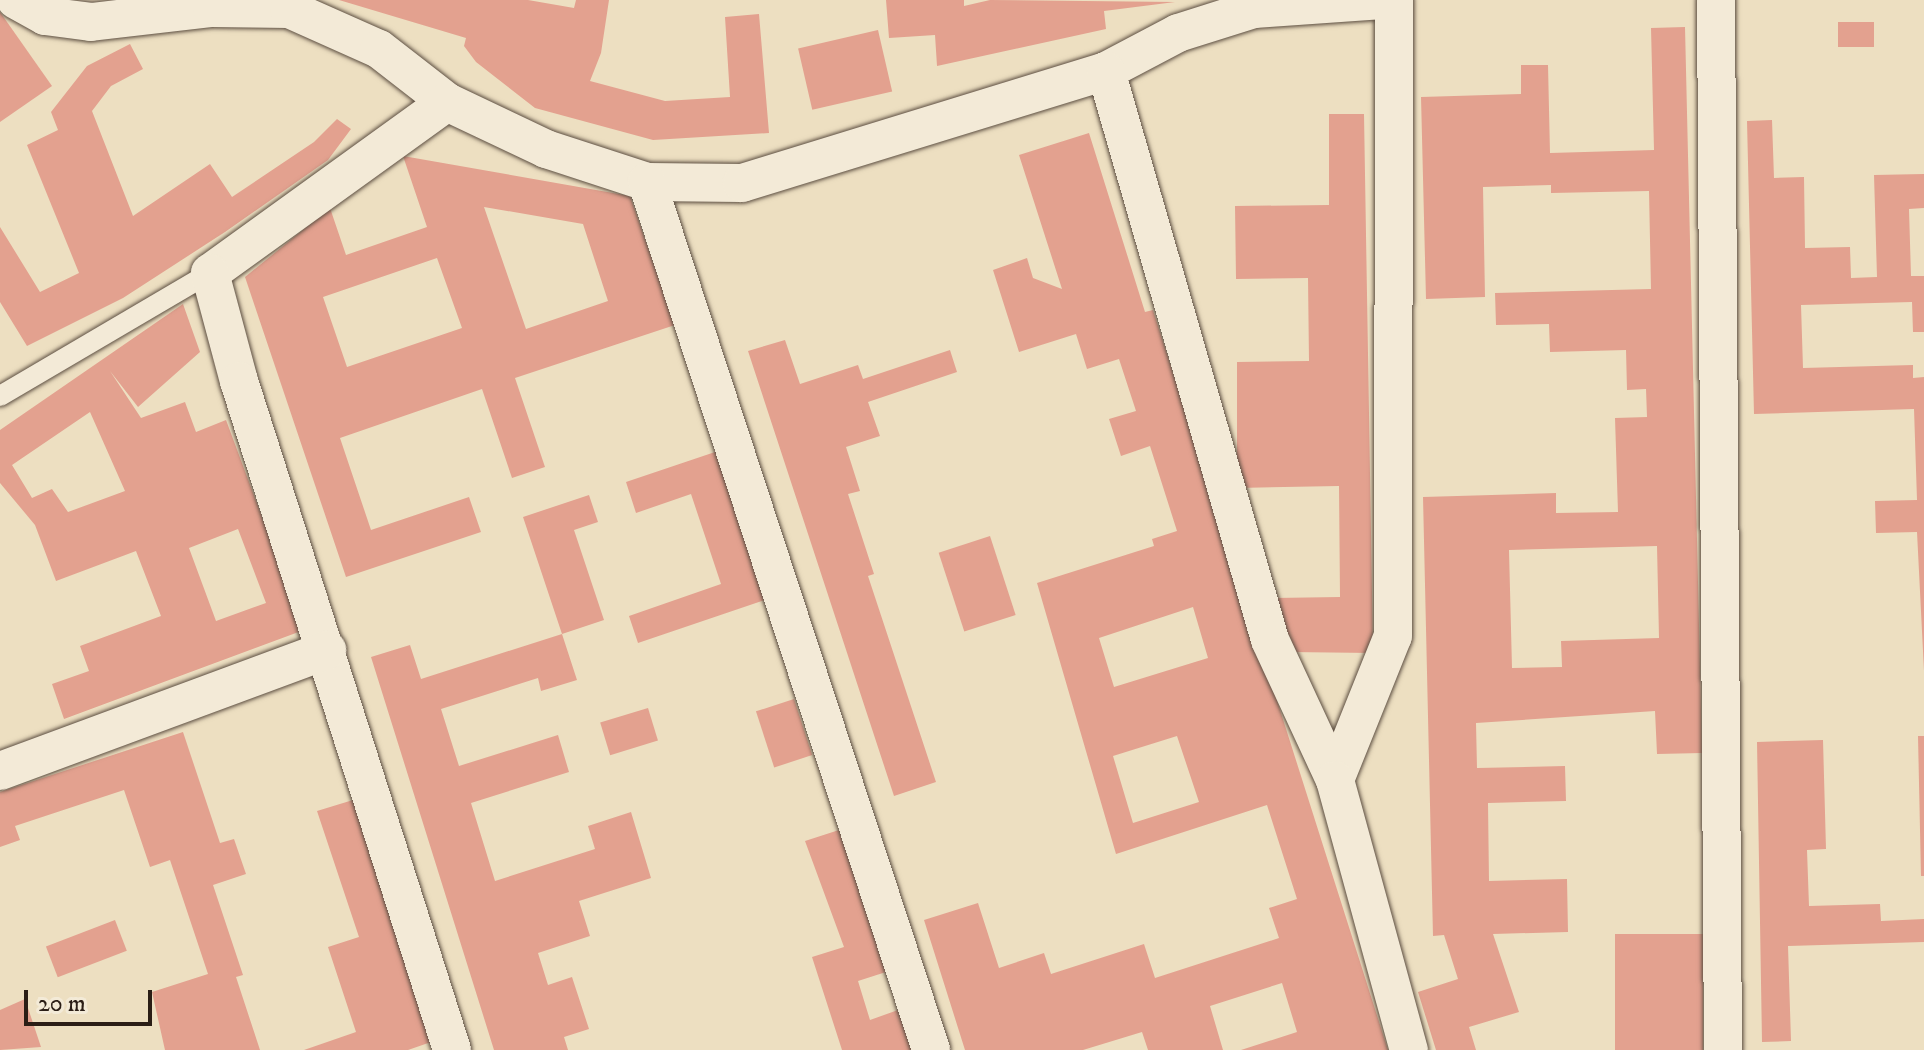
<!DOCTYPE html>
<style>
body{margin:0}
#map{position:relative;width:1924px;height:1050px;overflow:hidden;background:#eddfc1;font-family:"IM FELL DW Pica",serif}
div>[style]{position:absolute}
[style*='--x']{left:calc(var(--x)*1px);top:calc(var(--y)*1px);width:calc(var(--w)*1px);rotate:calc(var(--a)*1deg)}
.building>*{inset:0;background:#e3a18f;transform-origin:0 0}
.roads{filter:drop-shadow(0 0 2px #5c4e41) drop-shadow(0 0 2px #5c4e41)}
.lane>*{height:20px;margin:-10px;padding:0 10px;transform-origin:10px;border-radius:10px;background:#f3ead7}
.street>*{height:38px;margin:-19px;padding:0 19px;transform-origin:19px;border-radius:19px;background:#f3ead7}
span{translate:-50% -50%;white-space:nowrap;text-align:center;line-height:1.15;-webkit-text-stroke:7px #f3ead7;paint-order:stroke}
.scale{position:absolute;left:24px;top:990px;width:128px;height:36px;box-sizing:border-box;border:4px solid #2b1e16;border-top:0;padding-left:10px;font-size:24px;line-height:28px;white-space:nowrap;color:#2b1e16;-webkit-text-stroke:6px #f3ead7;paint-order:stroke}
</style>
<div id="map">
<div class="building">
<div style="clip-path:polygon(339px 0,528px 0,574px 8px,576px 0,609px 0,601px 53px,590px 81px,665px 101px,730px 97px,725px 17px,759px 14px,769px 133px,653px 140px,535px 108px,476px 62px,464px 46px,466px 38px)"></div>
<div style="clip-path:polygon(886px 0,964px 0,964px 6px,990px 0,1175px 2px,1104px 11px,1106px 29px,937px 66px,935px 35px,889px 38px)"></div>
<div style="clip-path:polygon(0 12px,52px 86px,0 122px)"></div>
<div style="left:1874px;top:22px;width:25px;height:36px;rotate:90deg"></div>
<div style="clip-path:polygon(evenodd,1685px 27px,1702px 753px,1657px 754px,1655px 711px,1476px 723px,1477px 768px,1565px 766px,1566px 801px,1488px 803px,1489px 881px,1567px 879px,1568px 932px,1493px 934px,1519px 1012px,1469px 1027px,1476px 1050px,1436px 1050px,1418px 992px,1458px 979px,1444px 935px,1433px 936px,1423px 497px,1556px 493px,1556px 513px,1618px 512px,1615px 418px,1647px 417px,1646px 389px,1627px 390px,1626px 350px,1550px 352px,1549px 324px,1496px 325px,1495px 293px,1651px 289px,1649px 191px,1551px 193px,1551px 185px,1483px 187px,1485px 297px,1426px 299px,1421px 97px,1521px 94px,1521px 65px,1548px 65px,1550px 153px,1654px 150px,1651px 28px,1685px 27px,1657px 546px,1659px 638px,1561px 641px,1562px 667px,1512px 668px,1509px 550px,1657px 546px)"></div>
<div style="left:878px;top:30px;width:63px;height:82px;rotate:77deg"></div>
<div style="clip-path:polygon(130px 44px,143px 69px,111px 86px,92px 111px,133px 216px,210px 164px,232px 197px,314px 142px,337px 119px,351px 129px,328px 160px,225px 232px,123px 298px,27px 346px,0 302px,0 227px,40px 292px,79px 273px,27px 145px,58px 130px,51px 112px,87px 66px)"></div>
<div style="clip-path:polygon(1329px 114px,1364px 114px,1373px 653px,1289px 652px,1274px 598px,1340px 597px,1339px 486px,1237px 488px,1237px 362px,1309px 361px,1308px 278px,1236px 279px,1235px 206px,1329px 205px)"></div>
<div style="clip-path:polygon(1772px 120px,1774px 178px,1804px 177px,1805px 248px,1850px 247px,1851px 278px,1877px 277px,1874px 175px,1924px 174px,1924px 208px,1909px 209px,1911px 276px,1924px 276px,1924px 332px,1913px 332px,1912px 302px,1801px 305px,1803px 368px,1913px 365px,1913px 378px,1924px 377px,1924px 671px,1917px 532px,1876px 533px,1875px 501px,1917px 500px,1914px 409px,1754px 414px,1747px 121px)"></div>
<div style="clip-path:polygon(evenodd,1089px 133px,1145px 312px,1153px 310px,1388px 1050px,1241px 1050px,1297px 1032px,1282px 983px,1210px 1006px,1223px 1050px,1148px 1050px,1142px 1032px,1083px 1050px,965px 1050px,924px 920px,978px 903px,999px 968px,1044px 953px,1051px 974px,1144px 944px,1155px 978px,1279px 938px,1269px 908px,1297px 899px,1267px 805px,1116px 854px,1037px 583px,1154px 546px,1152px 539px,1177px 531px,1150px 446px,1121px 456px,1109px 419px,1136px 411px,1119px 359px,1087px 369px,1076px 334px,1019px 352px,993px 270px,1027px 258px,1033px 278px,1062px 289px,1019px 155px,1089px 133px,1193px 607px,1208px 658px,1114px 687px,1099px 638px,1193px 607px,1089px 133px,1177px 736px,1199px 802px,1133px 823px,1113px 756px,1177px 736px)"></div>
<div style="clip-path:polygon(evenodd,403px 156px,630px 196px,675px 325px,515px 378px,545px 467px,512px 478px,482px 389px,340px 438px,371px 530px,469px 497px,481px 532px,346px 577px,245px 277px,330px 208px,346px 255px,427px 227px,403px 156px,484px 207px,583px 224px,608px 301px,526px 329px,484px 207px,403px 156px,437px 258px,462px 328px,347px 367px,323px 297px,437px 258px)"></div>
<div style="clip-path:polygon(evenodd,183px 304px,200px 352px,138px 407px,110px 371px,141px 418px,185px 402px,196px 432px,226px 420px,304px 630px,64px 719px,52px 684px,89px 671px,80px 646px,161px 616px,136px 551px,56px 581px,35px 525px,0 483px,0 430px,183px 304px,90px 412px,125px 491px,68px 512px,52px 489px,32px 498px,12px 465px,90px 412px,183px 304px,238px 529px,266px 603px,216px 621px,189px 548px,238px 529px)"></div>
<div style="clip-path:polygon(785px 340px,800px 384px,858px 365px,863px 379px,950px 350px,957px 372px,868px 402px,880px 436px,846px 447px,860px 491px,848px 494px,874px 574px,868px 576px,936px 782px,894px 796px,748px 351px)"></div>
<div style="clip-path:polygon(718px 451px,768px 599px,638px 643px,629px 616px,721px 584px,691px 494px,636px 513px,626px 482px)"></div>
<div style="clip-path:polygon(589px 495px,598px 522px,574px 530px,604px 620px,562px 634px,523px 517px)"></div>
<div style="left:990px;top:536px;width:83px;height:54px;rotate:72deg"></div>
<div style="clip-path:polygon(562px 634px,577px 680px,541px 691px,538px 678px,441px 709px,459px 766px,558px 735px,569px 772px,471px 803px,495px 881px,595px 849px,588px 826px,631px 812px,651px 878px,579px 901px,590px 936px,538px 953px,548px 985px,572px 977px,589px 1029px,564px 1037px,568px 1050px,494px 1050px,371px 657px,410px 645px,421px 679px)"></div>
<div style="left:794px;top:699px;width:59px;height:40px;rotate:72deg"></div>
<div style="left:648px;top:708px;width:34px;height:50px;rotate:73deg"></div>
<div style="clip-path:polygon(183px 732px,220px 843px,234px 839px,246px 874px,213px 885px,243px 975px,236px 977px,260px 1050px,165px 1050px,152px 992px,208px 974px,170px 860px,150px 867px,124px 790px,15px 826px,20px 840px,0 847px,0 792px)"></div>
<div style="clip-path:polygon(1918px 736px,1924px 736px,1924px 876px,1921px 876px)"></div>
<div style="clip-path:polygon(1823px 740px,1826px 849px,1807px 850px,1809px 906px,1880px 904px,1881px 921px,1924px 919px,1924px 942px,1788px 946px,1791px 1041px,1762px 1042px,1757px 742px)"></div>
<div style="clip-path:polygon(353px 800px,434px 1041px,408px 1050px,304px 1050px,356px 1032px,328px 947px,359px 937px,317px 811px)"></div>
<div style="clip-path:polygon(839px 830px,886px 972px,858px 981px,870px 1020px,898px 1010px,912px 1050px,842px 1050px,812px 957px,844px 947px,805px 841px)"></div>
<div style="left:115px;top:920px;width:33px;height:74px;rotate:69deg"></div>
<div style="left:1703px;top:934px;width:116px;height:88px;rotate:90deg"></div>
<div style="clip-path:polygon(25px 999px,41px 1047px,0 1050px,0 1010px)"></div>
</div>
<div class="roads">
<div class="lane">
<div style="--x:0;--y:396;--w:243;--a:-30.4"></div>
</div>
<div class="street">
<div style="--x:16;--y:0;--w:33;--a:29"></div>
<div style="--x:45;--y:16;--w:46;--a:7.4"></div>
<div style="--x:91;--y:22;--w:122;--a:-6.6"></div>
<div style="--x:212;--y:8;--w:77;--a:0.7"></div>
<div style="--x:289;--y:9;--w:98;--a:24"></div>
<div style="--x:379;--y:49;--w:86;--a:37.9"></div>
<div style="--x:447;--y:102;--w:110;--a:25.4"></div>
<div style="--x:546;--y:149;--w:106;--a:18.1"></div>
<div style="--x:647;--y:182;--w:95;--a:0.6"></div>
<div style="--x:742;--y:183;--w:381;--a:-17.1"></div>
<div style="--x:1106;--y:71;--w:81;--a:-27.8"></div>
<div style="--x:1178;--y:33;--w:80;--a:-17.5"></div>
<div style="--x:1254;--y:9;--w:129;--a:-4"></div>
<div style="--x:1716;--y:0;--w:1050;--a:89.62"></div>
<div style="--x:1106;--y:71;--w:592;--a:73.92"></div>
<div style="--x:1270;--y:640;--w:154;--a:65.1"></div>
<div style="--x:1335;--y:780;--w:155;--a:-68.1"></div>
<div style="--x:1393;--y:636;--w:636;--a:-89.91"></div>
<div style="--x:447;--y:102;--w:292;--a:144.2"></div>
<div style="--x:210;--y:273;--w:112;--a:75"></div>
<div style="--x:239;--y:381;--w:702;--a:72.34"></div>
<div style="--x:647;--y:182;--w:913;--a:71.88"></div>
<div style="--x:0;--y:771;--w:349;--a:-20.3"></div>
<div style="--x:1335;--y:780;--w:280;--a:74.7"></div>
</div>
</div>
<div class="scale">20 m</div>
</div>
